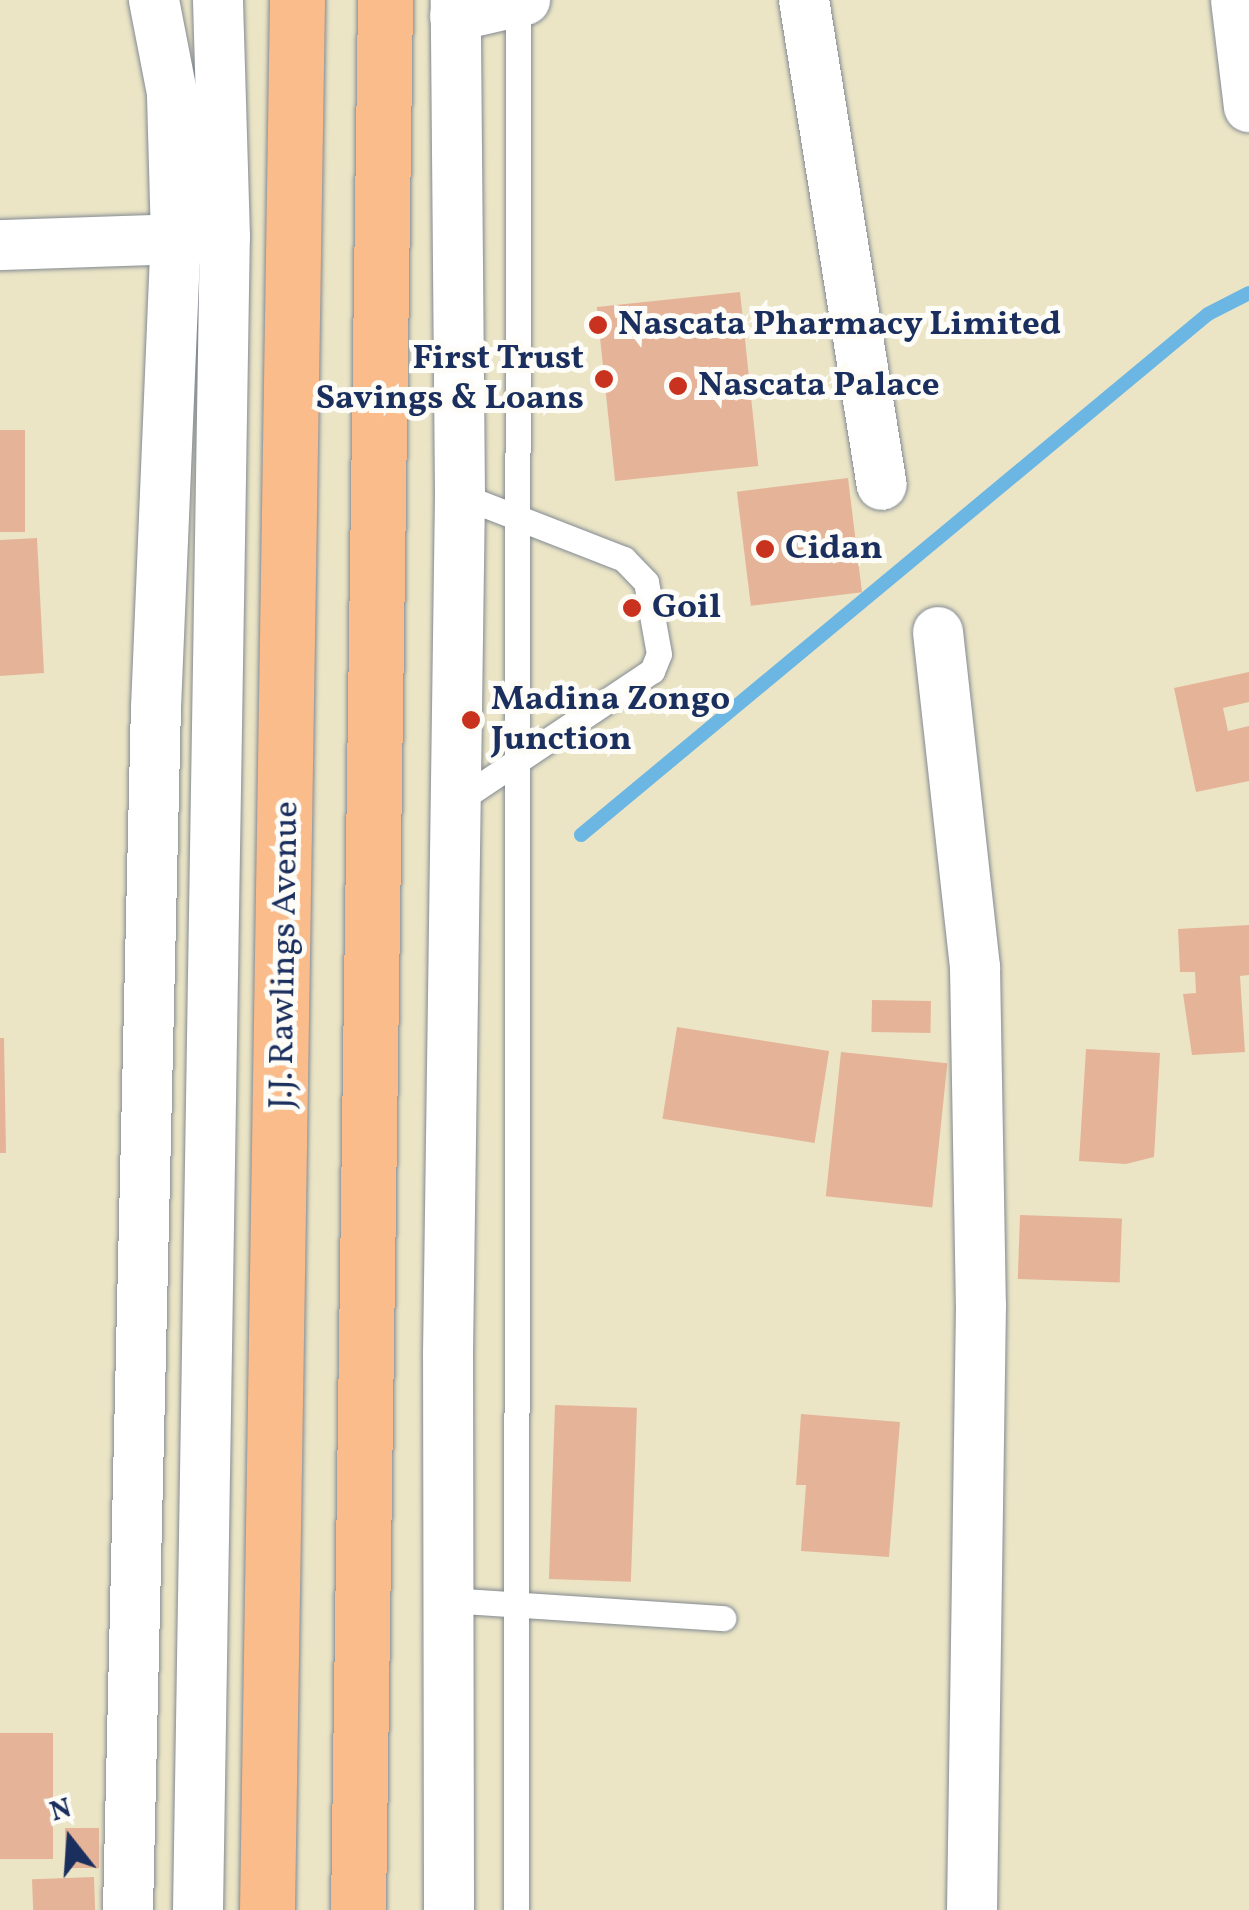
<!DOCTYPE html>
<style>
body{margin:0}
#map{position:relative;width:1249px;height:1910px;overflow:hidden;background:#ebe5c6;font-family:Vollkorn,serif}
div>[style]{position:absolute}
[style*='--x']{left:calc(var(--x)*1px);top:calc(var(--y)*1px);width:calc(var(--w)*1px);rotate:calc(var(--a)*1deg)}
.stream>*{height:14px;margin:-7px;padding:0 7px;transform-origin:7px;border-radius:7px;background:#6cb6e4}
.building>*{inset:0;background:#e5b498;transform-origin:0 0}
.roads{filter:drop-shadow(0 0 2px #838a92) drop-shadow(0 0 2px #838a92)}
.lane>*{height:25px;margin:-12.5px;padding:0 12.5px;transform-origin:12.5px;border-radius:12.5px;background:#fff}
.street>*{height:50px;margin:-25px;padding:0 25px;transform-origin:25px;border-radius:25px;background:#fff}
.highway>*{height:55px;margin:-27.5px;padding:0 27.5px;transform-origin:27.5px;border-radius:27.5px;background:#f9bc8a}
.dots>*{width:28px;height:28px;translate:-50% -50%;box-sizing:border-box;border:5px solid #fdfcf7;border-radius:50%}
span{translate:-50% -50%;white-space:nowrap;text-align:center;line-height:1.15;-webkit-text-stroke:10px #fdfcf7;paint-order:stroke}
.poi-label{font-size:35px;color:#1b2f5e;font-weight:700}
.left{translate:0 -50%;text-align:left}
.right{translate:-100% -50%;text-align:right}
.street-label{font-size:35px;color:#1b2f5e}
.north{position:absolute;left:20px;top:1790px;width:100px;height:100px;-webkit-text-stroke:8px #fdfcf7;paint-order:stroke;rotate:343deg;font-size:28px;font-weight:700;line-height:40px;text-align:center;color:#1b2f5e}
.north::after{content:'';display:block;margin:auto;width:35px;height:45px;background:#1b2f5e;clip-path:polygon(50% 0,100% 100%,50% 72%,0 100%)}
</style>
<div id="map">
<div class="stream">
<div style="--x:581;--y:835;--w:815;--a:-39.72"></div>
<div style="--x:1208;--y:314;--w:46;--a:-27.1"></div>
</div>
<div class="building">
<div style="left:740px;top:292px;width:175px;height:144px;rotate:84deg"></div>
<div style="left:0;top:430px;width:25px;height:102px"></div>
<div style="left:848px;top:478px;width:115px;height:112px;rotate:83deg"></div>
<div style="clip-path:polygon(37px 538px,44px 673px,0 676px,0 540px)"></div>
<div style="clip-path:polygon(1249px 672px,1249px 702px,1223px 708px,1228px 731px,1249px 726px,1249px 781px,1196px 792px,1174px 688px)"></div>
<div style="clip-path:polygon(1249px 925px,1249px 975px,1240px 976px,1245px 1052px,1192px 1055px,1183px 994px,1196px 993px,1195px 972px,1180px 972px,1178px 929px)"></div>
<div style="left:872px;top:1000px;width:59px;height:32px;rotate:1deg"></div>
<div style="left:677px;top:1027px;width:154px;height:93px;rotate:9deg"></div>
<div style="clip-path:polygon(0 1038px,4px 1038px,6px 1153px,0 1153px)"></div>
<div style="clip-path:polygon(1086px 1049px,1160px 1053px,1154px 1157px,1126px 1164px,1079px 1161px)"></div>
<div style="left:841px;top:1052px;width:107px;height:145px;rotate:6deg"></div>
<div style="left:1020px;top:1215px;width:102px;height:64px;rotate:2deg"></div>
<div style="left:555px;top:1405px;width:82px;height:174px;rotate:2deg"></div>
<div style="clip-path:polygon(801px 1414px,900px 1422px,889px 1557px,801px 1551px,806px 1485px,796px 1485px)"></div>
<div style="left:53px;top:1733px;width:126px;height:53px;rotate:90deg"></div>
<div style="left:99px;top:1828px;width:40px;height:34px;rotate:90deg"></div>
<div style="left:94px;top:1877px;width:33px;height:62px;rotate:88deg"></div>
</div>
<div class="roads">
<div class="lane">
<div style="--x:456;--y:802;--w:236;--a:-33.8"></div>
<div style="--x:652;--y:671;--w:18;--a:-68"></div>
<div style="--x:659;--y:654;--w:73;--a:-100.2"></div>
<div style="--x:646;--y:582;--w:32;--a:-134"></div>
<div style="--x:624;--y:559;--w:176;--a:-158.7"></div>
<div style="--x:449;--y:1600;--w:275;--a:3.8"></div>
<div style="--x:516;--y:1910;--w:1908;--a:-89.94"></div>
</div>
<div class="street">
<div style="--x:804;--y:0;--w:491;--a:80.9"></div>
<div style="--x:1236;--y:0;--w:108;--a:83.1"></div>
<div style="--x:455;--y:16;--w:72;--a:-12.9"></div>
<div style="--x:0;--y:245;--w:210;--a:-1.9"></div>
<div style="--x:938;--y:632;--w:337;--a:83.7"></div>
<div style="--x:975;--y:967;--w:338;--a:89"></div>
<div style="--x:981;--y:1305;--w:605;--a:90.85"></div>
<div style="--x:128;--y:1910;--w:1202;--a:-88.67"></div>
<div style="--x:156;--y:708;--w:469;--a:-87.6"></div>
<div style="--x:176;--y:239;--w:146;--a:-91.6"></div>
<div style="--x:172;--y:93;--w:95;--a:-101"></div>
<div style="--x:198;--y:1910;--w:1673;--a:-89.08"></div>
<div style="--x:225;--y:237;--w:237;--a:-91.7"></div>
<div style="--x:449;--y:1910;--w:556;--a:-90.1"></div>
<div style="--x:448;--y:1354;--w:859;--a:-89.2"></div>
<div style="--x:460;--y:495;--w:495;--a:-90.5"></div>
</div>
<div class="highway">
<div style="--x:267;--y:1910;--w:1910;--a:-89.1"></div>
<div style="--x:358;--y:1910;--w:1910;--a:-89.19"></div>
</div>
</div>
<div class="dots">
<div style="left:598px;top:325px;background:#c8321e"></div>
<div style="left:604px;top:379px;background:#c8321e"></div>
<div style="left:678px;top:386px;background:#c8321e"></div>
<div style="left:765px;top:549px;background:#c8321e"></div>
<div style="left:632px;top:608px;background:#c8321e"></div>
<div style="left:471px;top:720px;background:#c8321e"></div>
</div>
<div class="poi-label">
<span class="left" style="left:618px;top:325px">Nascata Pharmacy Limited</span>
<span class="right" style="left:584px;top:379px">First Trust<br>Savings &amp; Loans</span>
<span class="left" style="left:698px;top:386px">Nascata Palace</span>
<span class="left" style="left:785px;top:549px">Cidan</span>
<span class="left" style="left:652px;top:608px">Goil</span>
<span class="left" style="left:491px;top:720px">Madina Zongo<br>Junction</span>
</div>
<div class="street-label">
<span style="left:285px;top:955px;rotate:-89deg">J.J. Rawlings Avenue</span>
</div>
<div class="north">N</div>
</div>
